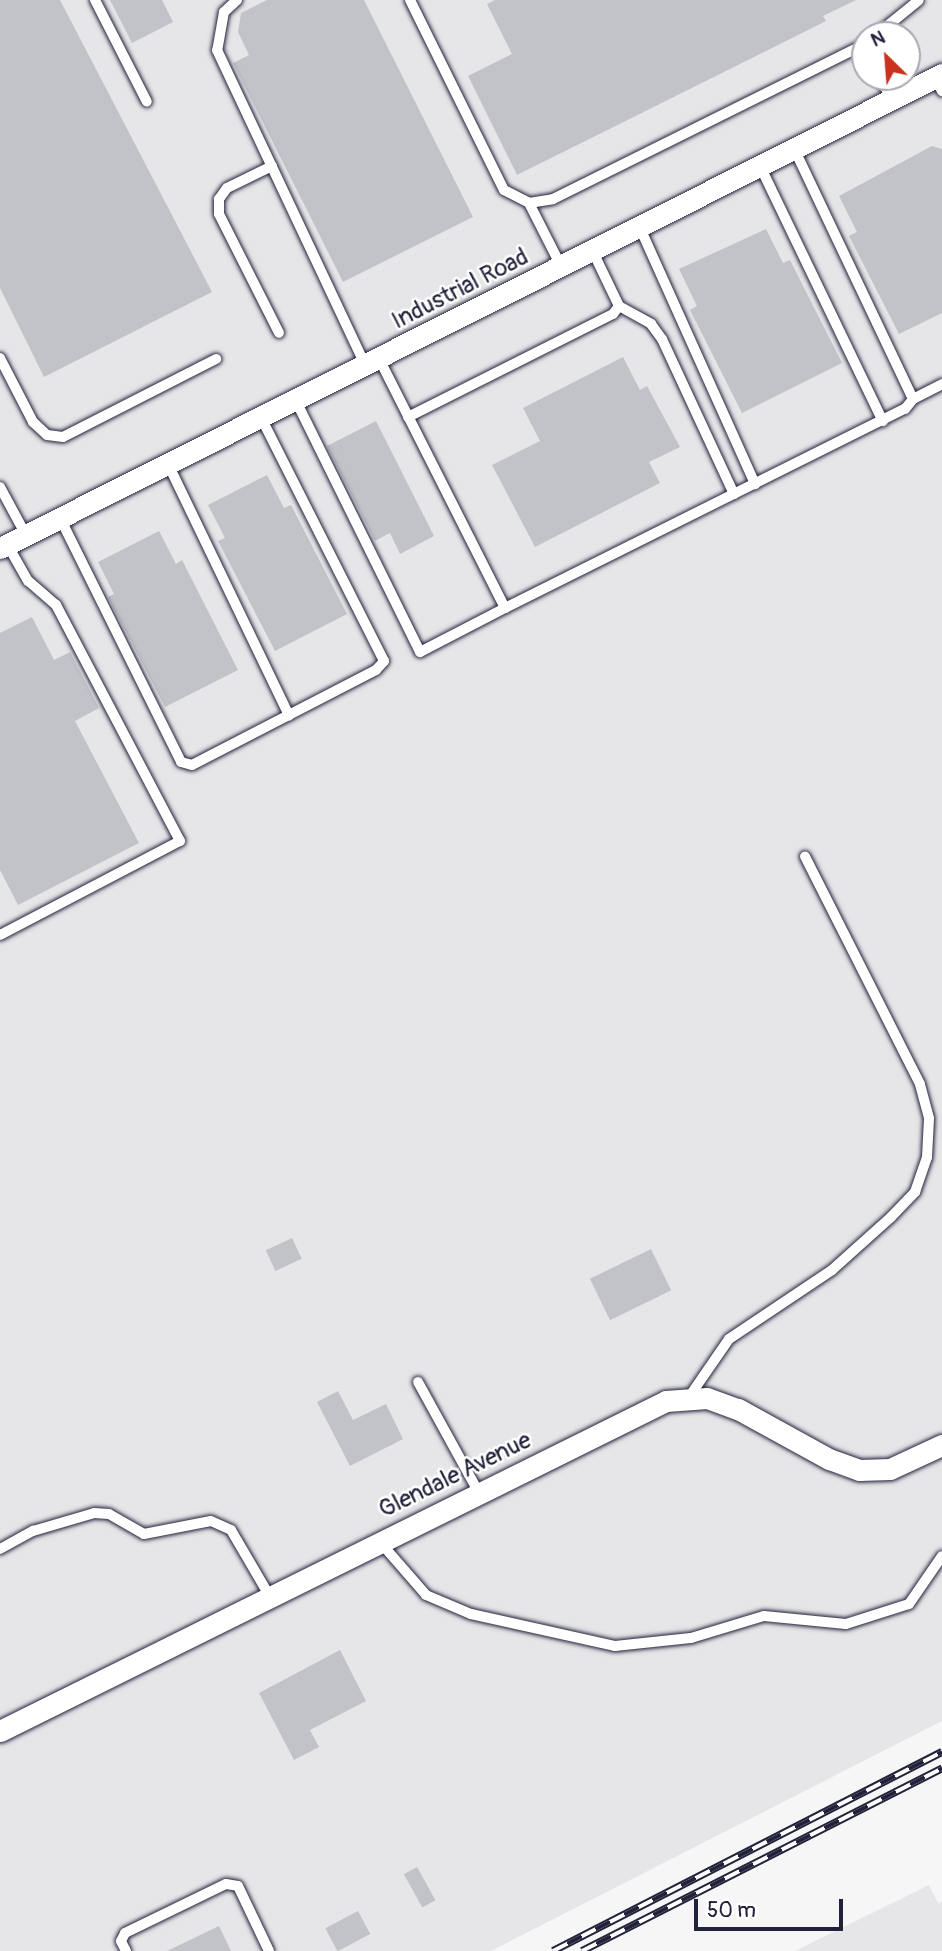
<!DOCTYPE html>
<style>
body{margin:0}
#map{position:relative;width:942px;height:1951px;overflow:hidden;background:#f6f6f7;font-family:Pangolin,sans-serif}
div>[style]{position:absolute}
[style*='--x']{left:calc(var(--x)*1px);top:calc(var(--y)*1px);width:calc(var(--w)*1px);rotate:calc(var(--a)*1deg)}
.built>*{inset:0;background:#e6e6e9}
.building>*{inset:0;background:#c2c2c9;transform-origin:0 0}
.roads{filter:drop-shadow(0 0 2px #22223b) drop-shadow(0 0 2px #22223b)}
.lane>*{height:10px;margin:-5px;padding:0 5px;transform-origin:5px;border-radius:5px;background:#fff}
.street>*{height:21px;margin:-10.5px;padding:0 10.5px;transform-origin:10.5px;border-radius:10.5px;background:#fff}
.rail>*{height:8px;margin-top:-4px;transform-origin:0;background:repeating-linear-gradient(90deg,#fff 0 16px,#22223b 0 32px);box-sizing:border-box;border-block:2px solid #22223b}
span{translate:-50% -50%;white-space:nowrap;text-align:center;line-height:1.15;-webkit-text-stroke:5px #fff;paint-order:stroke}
.street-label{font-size:24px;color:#22223b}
.north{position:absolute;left:851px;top:21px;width:70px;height:70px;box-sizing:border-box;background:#fff;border:2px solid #a7a7b1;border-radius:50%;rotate:335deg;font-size:19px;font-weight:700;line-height:28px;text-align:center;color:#22223b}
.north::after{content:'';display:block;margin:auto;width:24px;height:32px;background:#c8321e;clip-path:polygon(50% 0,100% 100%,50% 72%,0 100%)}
.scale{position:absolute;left:694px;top:1899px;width:149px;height:32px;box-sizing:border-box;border:4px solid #22223b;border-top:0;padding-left:9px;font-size:21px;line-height:24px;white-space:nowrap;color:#22223b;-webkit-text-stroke:5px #fff;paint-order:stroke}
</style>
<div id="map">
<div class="built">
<div style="clip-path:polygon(evenodd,0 0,942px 0,942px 1721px,491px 1951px,0 1951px,0 0,865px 35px,907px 35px,907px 77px,865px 77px,865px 35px)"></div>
<div style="clip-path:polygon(929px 1885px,938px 1903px,942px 1902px,942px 1951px,795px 1951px)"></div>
</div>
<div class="building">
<div style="clip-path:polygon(0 0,60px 0,212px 292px,44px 377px,0 288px)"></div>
<div style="clip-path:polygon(110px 0,162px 0,173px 22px,132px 43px)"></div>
<div style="clip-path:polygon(267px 0,364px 0,473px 217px,343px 282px,233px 63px,249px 55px,238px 32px,241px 13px)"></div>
<div style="clip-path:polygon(495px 0,856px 0,823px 16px,826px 21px,517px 175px,468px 76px,512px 54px,487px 4px)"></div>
<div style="clip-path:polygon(932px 146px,942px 149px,942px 313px,899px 334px,849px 236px,857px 232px,839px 196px)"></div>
<div style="clip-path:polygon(766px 229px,783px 263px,790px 260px,842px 363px,742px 413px,690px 310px,697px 306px,679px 269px)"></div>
<div style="clip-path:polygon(623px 357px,640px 390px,647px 386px,680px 447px,649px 462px,660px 483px,535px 547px,492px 465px,540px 441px,523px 408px)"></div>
<div style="clip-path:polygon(376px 421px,434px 536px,400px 554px,390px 533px,375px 541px,327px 446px)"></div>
<div style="clip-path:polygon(267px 475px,284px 508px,291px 505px,347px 614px,275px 651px,218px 541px,225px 538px,208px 505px)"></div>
<div style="clip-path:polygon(159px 531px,176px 564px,182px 560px,238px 670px,165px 707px,108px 597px,114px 594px,98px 562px)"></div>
<div style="clip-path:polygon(32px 617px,54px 660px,70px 652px,99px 708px,75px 721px,139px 843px,18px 905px,0 870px,0 633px)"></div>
<div style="left:292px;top:1238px;width:23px;height:29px;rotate:65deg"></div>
<div style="left:651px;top:1249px;width:46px;height:68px;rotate:64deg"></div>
<div style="clip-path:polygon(338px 1391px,353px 1420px,386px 1404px,403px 1439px,350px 1466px,317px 1402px)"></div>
<div style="clip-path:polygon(340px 1650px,366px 1701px,310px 1730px,319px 1747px,294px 1760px,259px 1693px)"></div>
<div style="left:417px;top:1867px;width:38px;height:15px;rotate:61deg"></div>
<div style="left:358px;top:1911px;width:26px;height:37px;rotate:62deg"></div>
<div style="clip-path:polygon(219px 1926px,231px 1951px,167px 1951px)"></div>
</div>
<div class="roads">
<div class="lane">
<div style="--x:95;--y:0;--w:114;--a:63"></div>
<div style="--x:237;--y:0;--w:18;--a:137"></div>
<div style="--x:224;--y:12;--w:39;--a:100"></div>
<div style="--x:217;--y:50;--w:349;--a:64.8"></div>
<div style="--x:410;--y:0;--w:212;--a:63.7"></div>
<div style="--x:504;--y:190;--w:28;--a:27"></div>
<div style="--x:529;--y:203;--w:24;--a:-9"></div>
<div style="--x:553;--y:199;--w:348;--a:-26.4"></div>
<div style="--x:876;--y:35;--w:55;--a:-39.1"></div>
<div style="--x:880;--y:77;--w:28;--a:63"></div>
<div style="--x:935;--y:78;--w:15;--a:62"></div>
<div style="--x:272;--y:166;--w:50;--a:153.9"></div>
<div style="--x:227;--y:188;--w:14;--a:126"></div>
<div style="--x:219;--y:199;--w:15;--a:90"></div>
<div style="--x:219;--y:214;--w:133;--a:63.2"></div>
<div style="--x:761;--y:168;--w:281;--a:64.3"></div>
<div style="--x:529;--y:203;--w:73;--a:63.1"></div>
<div style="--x:640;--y:228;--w:281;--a:65.8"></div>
<div style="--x:619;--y:306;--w:37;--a:29"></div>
<div style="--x:651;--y:324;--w:19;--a:54"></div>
<div style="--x:662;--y:339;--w:171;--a:65.1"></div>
<div style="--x:0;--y:358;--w:72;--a:62.7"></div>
<div style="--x:33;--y:422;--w:19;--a:43"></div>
<div style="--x:47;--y:435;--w:16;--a:7"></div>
<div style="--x:63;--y:437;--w:172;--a:-27"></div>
<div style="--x:913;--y:399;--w:33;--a:-27"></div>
<div style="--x:296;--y:401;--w:280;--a:63.7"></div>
<div style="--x:420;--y:652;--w:96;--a:-27.4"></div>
<div style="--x:505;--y:608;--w:279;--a:-116.8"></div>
<div style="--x:408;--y:417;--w:229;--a:-26.7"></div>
<div style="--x:613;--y:314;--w:10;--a:-53"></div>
<div style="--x:619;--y:306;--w:60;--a:-115.7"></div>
<div style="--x:168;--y:464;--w:279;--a:64.3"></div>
<div style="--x:0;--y:487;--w:55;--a:61.6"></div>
<div style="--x:60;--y:518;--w:272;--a:63.6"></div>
<div style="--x:181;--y:762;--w:11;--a:15"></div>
<div style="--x:192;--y:765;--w:207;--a:-27.3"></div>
<div style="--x:376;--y:670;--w:12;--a:-48"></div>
<div style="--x:384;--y:661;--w:272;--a:-116.8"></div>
<div style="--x:505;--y:608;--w:447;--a:-26.5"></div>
<div style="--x:905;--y:409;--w:13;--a:-51"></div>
<div style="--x:913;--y:399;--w:275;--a:-115.4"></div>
<div style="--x:0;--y:935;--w:203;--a:-27.6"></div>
<div style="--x:180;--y:841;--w:267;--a:-117.7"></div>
<div style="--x:56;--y:605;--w:37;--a:-139"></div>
<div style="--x:28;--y:581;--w:43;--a:-119.6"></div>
<div style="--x:418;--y:1382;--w:127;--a:61.2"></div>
<div style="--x:689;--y:1397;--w:70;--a:-55.4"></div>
<div style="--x:729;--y:1339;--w:124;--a:-33.8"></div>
<div style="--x:832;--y:1270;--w:79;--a:-41.9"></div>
<div style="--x:891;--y:1217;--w:35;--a:-46"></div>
<div style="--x:915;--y:1192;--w:37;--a:-71"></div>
<div style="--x:927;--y:1157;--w:39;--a:-87"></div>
<div style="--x:929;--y:1118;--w:35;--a:-105"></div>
<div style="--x:920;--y:1084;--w:255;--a:-116.8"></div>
<div style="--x:380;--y:1542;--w:70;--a:49"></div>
<div style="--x:426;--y:1595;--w:49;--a:22.9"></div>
<div style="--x:471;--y:1614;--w:148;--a:12.5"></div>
<div style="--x:615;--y:1646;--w:76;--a:-6"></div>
<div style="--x:691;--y:1638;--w:76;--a:-16.8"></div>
<div style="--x:764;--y:1616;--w:82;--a:5.6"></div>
<div style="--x:846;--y:1624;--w:66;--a:-17.6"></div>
<div style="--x:909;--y:1604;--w:58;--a:-55.5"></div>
<div style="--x:0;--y:1549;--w:38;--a:-29"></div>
<div style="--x:33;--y:1531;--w:64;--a:-16.4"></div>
<div style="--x:94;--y:1513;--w:15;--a:4"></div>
<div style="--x:109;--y:1514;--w:40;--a:29.7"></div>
<div style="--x:144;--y:1534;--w:68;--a:-11"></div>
<div style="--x:211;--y:1521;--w:22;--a:24"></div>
<div style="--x:231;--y:1530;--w:75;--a:59.7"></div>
<div style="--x:126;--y:1951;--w:11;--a:-117"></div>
<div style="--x:121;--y:1941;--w:9;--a:-63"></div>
<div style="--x:125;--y:1933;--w:112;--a:-25.9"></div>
<div style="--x:226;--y:1884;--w:12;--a:9"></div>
<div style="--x:238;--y:1886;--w:72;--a:64.5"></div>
</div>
<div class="street">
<div style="--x:0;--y:548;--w:1055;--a:-26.71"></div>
<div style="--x:0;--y:1731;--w:743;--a:-26.36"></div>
<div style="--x:666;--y:1401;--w:41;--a:-4.2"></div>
<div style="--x:707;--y:1398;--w:33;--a:20"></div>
<div style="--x:738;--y:1409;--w:104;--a:28.8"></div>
<div style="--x:829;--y:1459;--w:32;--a:20"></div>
<div style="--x:859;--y:1470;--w:31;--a:-2"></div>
<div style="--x:890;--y:1469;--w:57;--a:-24.8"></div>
</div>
</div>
<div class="rail">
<div style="--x:553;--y:1951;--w:437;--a:-27.1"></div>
<div style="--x:582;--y:1951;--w:404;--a:-26.9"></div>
</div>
<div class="street-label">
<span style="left:460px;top:289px;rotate:-27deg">Industrial Road</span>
<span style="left:455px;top:1475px;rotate:-26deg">Glendale Avenue</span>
</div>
<div class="north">N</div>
<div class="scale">50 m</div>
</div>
